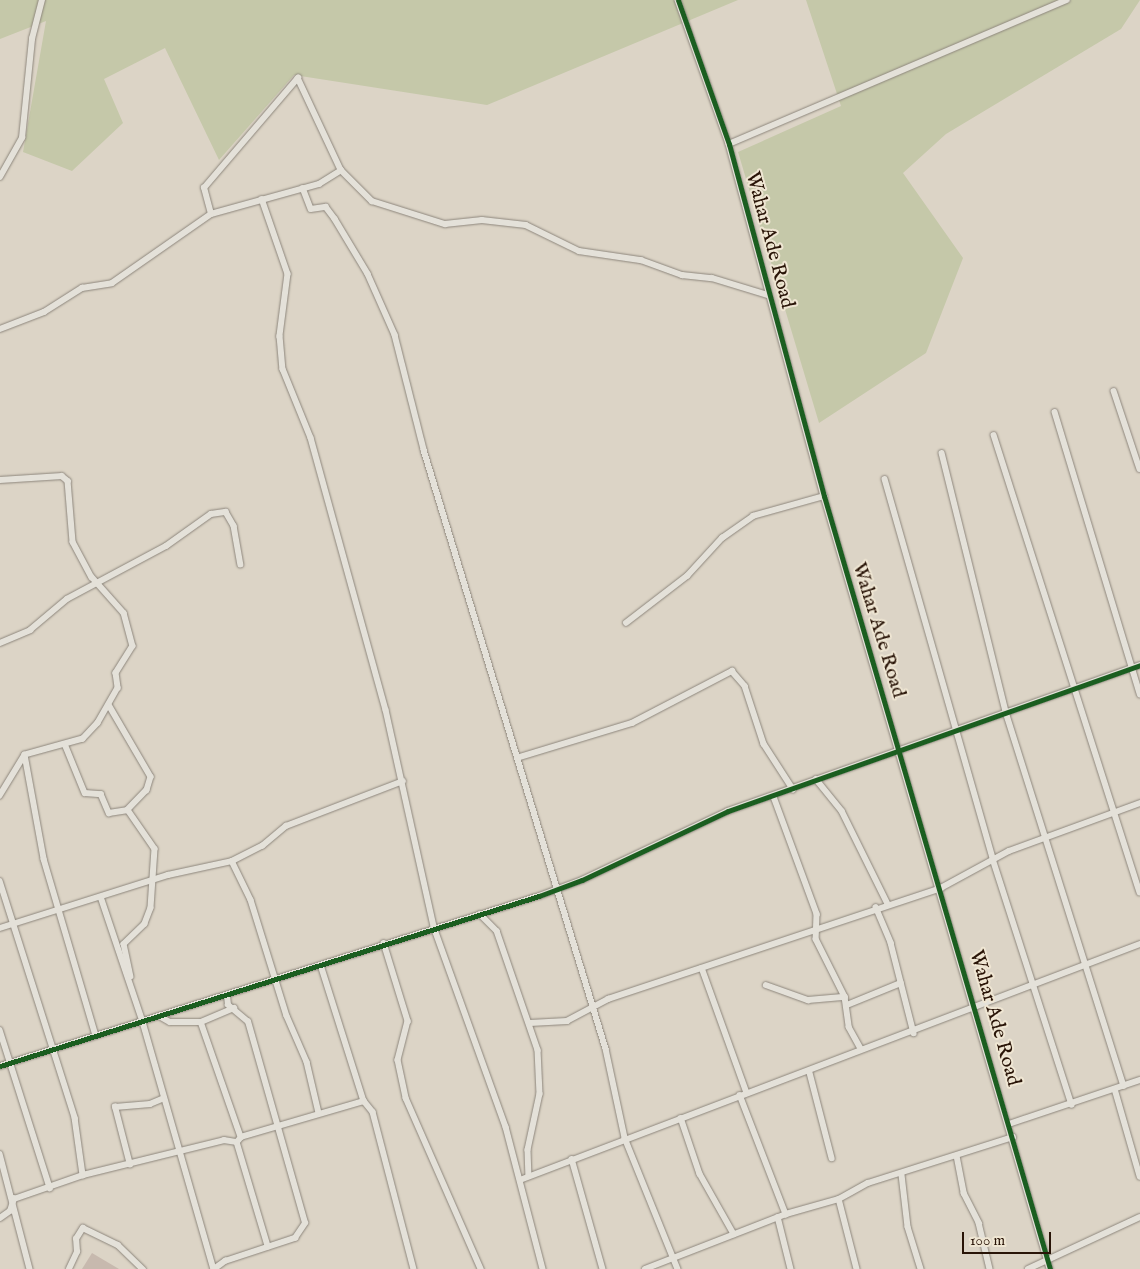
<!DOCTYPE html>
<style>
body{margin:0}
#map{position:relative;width:1140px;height:1269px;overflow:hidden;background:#dcd4c6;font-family:"IM FELL English",serif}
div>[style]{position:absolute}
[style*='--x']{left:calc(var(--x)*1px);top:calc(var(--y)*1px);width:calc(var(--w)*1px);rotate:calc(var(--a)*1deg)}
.green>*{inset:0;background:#c5c8a9}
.building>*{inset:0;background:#c7b9ae}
.roads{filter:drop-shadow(0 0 1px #8d867c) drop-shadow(0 0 1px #8d867c)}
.minor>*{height:5.5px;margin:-2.75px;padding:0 2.75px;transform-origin:2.75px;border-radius:2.75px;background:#e4e1d9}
.cycleway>*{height:5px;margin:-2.5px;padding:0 2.5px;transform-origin:2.5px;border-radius:2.5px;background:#1b5e20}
span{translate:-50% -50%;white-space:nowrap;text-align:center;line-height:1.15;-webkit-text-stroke:4px #efe6d3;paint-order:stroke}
.street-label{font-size:20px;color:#291407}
.scale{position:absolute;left:962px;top:1232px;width:89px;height:22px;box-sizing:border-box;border:2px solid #291407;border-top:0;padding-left:6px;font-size:15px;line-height:18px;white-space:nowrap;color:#291407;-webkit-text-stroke:4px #efe6d3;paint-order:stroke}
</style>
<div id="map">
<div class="green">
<div style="clip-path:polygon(0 0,738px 0,487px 105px,294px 75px,219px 160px,165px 48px,104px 79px,123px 123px,72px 171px,23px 152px,46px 21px,0 39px)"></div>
<div style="clip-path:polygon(806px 0,1140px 0,1121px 29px,946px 134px,903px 173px,963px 258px,926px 353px,819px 423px,738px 152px,841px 106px)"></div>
</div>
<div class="building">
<div style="clip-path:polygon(92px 1253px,119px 1269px,82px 1269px)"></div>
</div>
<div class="roads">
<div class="minor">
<div style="--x:678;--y:0;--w:153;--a:70.5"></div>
<div style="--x:729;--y:144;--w:365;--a:74.9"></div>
<div style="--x:824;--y:496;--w:805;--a:73.7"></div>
<div style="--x:729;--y:144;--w:367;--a:-23.1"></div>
<div style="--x:0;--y:177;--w:45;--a:-60.6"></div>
<div style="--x:22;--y:138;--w:100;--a:-84.2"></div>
<div style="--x:32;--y:39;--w:40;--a:-75.6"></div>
<div style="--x:303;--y:188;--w:22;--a:69"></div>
<div style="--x:311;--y:209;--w:15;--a:-8"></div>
<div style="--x:326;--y:207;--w:15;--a:53"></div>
<div style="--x:335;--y:219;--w:64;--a:59"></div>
<div style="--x:368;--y:274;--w:67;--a:66.1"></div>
<div style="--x:395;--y:335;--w:119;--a:75.8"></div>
<div style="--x:424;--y:450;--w:626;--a:73.1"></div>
<div style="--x:606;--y:1049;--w:91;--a:77.9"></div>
<div style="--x:625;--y:1138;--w:141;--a:68"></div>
<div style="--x:262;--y:199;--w:79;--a:70.9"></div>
<div style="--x:288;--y:274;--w:63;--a:97.4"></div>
<div style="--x:280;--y:336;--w:33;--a:85"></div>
<div style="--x:283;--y:369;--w:74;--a:67.9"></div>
<div style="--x:311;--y:438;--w:282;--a:74.6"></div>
<div style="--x:386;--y:710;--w:222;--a:77.5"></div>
<div style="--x:434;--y:927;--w:213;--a:70.2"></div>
<div style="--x:506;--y:1127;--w:147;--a:75.4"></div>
<div style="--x:211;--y:214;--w:27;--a:-105"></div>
<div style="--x:204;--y:188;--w:145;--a:-49.5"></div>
<div style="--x:298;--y:78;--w:102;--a:64.9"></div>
<div style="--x:341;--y:170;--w:44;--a:45"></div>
<div style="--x:372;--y:201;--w:77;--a:17.5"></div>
<div style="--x:445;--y:224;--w:37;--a:-6"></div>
<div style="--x:482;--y:220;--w:44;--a:6.5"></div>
<div style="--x:526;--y:225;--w:59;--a:26.1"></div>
<div style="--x:579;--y:251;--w:63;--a:8.3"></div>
<div style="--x:641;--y:260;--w:44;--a:20.1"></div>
<div style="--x:682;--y:275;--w:30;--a:6"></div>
<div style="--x:712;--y:278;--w:59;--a:16.9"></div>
<div style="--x:0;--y:329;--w:47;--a:-21.1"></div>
<div style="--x:44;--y:312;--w:45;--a:-32.3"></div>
<div style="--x:82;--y:288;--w:30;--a:-9"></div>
<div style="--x:112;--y:283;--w:121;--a:-34.9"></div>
<div style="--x:211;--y:214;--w:112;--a:-15.5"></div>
<div style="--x:319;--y:184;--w:26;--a:-32"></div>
<div style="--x:1114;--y:391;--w:82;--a:71.6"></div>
<div style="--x:1055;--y:412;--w:295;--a:73.2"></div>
<div style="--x:994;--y:435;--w:480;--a:72.3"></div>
<div style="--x:942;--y:453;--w:267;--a:76.1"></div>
<div style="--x:1006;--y:712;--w:392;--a:72.5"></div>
<div style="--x:885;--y:479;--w:395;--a:74.1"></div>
<div style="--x:993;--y:859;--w:258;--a:72.2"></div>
<div style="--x:0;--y:480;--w:62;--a:-3.7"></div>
<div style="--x:62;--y:476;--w:8;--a:40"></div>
<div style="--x:68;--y:481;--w:61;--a:85.3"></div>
<div style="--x:73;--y:542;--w:40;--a:62"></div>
<div style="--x:92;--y:577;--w:48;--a:48.4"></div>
<div style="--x:124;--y:613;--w:34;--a:75"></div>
<div style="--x:133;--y:646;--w:32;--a:122"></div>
<div style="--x:116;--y:673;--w:15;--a:82"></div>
<div style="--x:118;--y:688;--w:40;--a:119.7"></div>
<div style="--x:98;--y:723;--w:22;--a:133"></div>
<div style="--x:83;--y:739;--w:60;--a:164.6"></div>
<div style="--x:25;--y:755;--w:48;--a:121.4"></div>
<div style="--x:626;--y:623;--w:77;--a:-37.6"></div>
<div style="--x:687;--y:576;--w:52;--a:-47.4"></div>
<div style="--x:722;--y:538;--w:38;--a:-35"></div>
<div style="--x:753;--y:516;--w:74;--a:-15.7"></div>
<div style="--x:0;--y:643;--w:33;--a:-23"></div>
<div style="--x:30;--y:630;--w:48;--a:-40"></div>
<div style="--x:67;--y:599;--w:112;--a:-28.2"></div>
<div style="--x:166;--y:546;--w:55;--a:-35.4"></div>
<div style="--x:211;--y:514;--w:15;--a:-8"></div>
<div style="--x:226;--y:512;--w:16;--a:60"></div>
<div style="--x:234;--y:526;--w:39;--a:80"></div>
<div style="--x:109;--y:705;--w:83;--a:59.7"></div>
<div style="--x:151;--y:777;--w:14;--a:107"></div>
<div style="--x:147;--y:790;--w:28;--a:134"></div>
<div style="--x:65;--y:744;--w:53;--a:67.8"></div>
<div style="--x:85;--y:793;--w:16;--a:4"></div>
<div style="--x:101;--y:794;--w:21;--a:67"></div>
<div style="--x:109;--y:813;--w:19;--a:-9"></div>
<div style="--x:128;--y:810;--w:47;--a:55.3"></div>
<div style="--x:155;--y:849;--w:59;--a:93.9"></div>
<div style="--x:151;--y:908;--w:17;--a:111"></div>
<div style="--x:145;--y:924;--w:29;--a:136"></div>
<div style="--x:124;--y:944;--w:33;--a:78"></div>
<div style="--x:25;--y:755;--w:106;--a:79.6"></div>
<div style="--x:44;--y:859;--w:184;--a:73.6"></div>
<div style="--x:517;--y:758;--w:120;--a:-16.9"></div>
<div style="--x:632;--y:723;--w:113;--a:-27.5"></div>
<div style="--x:732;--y:671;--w:20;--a:49"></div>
<div style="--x:745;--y:686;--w:61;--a:71.9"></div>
<div style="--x:764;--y:744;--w:54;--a:57.2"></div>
<div style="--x:816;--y:779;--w:41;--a:50.9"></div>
<div style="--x:842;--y:811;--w:102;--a:63.7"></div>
<div style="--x:774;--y:797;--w:125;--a:69.8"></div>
<div style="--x:817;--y:914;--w:25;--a:92"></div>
<div style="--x:816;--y:939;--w:65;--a:63.4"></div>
<div style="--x:845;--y:997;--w:30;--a:82"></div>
<div style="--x:849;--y:1027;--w:25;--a:61"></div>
<div style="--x:232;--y:861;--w:43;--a:64"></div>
<div style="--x:251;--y:900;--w:121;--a:72.8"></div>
<div style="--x:287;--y:1016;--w:50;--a:66.5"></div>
<div style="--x:307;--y:1062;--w:52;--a:76.8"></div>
<div style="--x:0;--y:881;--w:249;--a:72.4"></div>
<div style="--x:75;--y:1118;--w:58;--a:82"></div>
<div style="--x:101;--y:897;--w:132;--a:71.4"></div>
<div style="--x:143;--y:1022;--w:257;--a:74"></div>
<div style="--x:876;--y:907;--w:39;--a:67"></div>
<div style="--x:891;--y:943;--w:93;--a:75.7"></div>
<div style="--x:480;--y:914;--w:24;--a:45"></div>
<div style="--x:497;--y:931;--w:126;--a:71"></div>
<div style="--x:538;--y:1050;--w:44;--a:87.4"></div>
<div style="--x:540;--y:1094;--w:57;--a:102.1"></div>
<div style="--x:528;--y:1150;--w:26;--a:88"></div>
<div style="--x:0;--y:928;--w:176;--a:-17.5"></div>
<div style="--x:168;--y:875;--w:66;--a:-12.3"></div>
<div style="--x:232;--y:861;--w:34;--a:-27"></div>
<div style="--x:262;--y:846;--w:31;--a:-40"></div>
<div style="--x:286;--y:826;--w:125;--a:-21"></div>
<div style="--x:384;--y:943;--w:82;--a:72.9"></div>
<div style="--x:408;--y:1021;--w:40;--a:104.4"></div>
<div style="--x:398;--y:1060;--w:39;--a:78"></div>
<div style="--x:406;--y:1098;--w:187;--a:66.3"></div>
<div style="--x:321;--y:965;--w:143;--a:72.5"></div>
<div style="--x:702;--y:968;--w:133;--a:70.2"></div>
<div style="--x:766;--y:985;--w:45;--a:19.7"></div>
<div style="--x:808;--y:1000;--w:37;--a:-5"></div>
<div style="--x:847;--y:1005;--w:58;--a:-22.2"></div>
<div style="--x:161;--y:1017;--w:10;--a:29"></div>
<div style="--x:170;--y:1022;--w:31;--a:0"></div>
<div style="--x:201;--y:1022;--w:122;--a:70.8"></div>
<div style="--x:201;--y:1022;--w:36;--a:-23"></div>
<div style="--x:530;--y:1023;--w:37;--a:-3"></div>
<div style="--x:567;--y:1021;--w:47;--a:-28.2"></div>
<div style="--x:608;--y:999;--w:351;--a:-18.4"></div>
<div style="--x:941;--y:888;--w:77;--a:-28.6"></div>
<div style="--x:1009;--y:851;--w:140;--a:-20.1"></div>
<div style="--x:0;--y:1030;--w:166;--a:72.4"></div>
<div style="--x:0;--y:1066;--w:565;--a:-17.51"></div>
<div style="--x:539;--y:896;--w:46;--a:-20.4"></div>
<div style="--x:582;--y:880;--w:161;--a:-25.3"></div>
<div style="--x:728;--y:811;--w:437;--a:-19.5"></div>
<div style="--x:810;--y:1073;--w:88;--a:75.5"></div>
<div style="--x:1115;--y:1089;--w:91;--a:74"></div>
<div style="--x:740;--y:1095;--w:128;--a:68.9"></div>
<div style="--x:681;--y:1118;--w:59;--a:71.3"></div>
<div style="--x:700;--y:1174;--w:69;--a:60.5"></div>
<div style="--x:1009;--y:1124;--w:138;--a:-18.6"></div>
<div style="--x:237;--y:1142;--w:109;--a:73.4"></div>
<div style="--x:0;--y:1154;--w:119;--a:75.4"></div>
<div style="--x:957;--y:1156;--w:38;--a:79"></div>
<div style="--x:964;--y:1193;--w:34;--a:63"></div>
<div style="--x:979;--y:1223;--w:47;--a:76.6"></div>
<div style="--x:572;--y:1159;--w:114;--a:74.3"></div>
<div style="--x:130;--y:1165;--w:60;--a:-104.5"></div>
<div style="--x:115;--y:1107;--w:35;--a:-5"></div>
<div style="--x:150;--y:1104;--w:15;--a:-23"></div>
<div style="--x:902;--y:1175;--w:52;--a:83.4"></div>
<div style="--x:908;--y:1227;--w:44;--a:72.8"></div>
<div style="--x:520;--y:1180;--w:663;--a:-20.84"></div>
<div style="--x:839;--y:1199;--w:72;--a:75.6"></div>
<div style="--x:778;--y:1217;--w:54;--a:76"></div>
<div style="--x:0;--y:1218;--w:12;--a:-35"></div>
<div style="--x:10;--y:1211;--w:13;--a:-72"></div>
<div style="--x:14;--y:1199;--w:73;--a:-19.2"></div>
<div style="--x:83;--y:1175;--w:145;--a:-13.9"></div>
<div style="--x:224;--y:1140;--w:13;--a:9"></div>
<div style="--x:237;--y:1142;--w:6;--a:-51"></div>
<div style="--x:241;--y:1137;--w:128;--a:-16.3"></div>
<div style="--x:364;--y:1101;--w:14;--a:51"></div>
<div style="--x:373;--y:1112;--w:162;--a:75.4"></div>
<div style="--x:69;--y:1269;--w:19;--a:-65"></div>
<div style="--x:77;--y:1252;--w:13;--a:-94"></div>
<div style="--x:76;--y:1239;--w:13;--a:-58"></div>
<div style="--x:83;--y:1228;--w:39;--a:26"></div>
<div style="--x:118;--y:1245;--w:35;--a:44"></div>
<div style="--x:214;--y:1269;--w:14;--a:-36"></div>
<div style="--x:225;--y:1261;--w:74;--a:-18.2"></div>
<div style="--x:295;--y:1238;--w:18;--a:-56"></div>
<div style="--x:305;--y:1223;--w:209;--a:-105.8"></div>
<div style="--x:248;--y:1022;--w:26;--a:-140"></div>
<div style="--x:228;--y:1005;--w:9;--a:-96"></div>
<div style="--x:645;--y:1269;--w:151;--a:-21.3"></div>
<div style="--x:786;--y:1214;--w:55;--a:-15.8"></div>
<div style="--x:839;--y:1199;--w:33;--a:-29"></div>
<div style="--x:868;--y:1183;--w:152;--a:-17.6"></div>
<div style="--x:1028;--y:1269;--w:123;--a:-24.9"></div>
</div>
</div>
<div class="cycleway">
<div style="--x:678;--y:0;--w:153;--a:70.5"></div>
<div style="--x:729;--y:144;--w:365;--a:74.9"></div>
<div style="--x:824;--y:496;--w:805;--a:73.7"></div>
<div style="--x:0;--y:1066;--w:565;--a:-17.51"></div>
<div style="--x:539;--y:896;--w:46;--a:-20.4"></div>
<div style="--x:582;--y:880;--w:161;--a:-25.3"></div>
<div style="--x:728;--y:811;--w:437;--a:-19.5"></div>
</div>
<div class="street-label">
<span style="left:770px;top:240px;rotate:75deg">Wahar Ade Road</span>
<span style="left:879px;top:630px;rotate:73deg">Wahar Ade Road</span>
<span style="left:995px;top:1018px;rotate:74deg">Wahar Ade Road</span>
</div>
<div class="scale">100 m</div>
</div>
